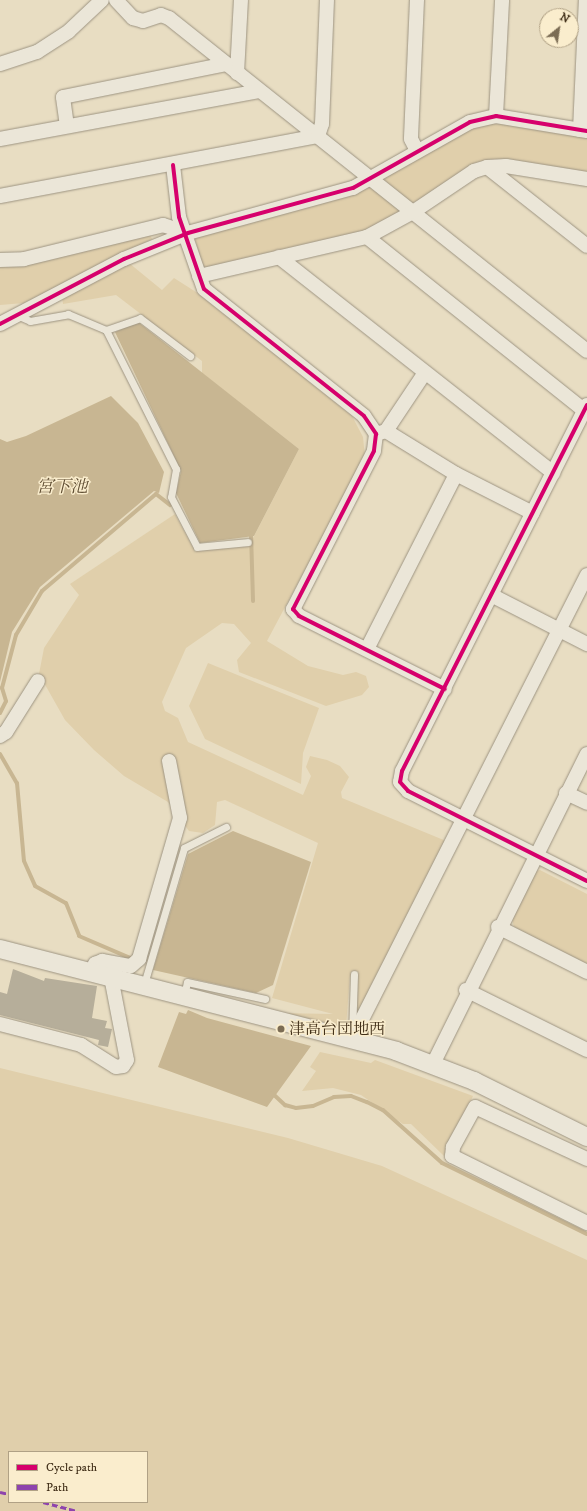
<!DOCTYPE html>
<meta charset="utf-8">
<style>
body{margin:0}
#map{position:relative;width:587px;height:1511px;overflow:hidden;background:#e8ddc2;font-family:"IM FELL DW Pica","Noto Serif JP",serif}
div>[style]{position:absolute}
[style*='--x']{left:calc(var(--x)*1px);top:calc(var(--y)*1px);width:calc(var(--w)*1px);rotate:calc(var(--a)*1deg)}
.green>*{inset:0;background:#e0cfab}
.water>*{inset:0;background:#c8b692}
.stream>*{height:4px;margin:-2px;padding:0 2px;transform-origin:2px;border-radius:2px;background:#c8b692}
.building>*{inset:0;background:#b6ae9a}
.roads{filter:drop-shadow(0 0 1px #9d9482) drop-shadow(0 0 1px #9d9482)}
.service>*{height:7px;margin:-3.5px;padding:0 3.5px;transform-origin:3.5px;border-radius:3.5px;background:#ebe6d8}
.minor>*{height:14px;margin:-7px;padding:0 7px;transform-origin:7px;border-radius:7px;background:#ebe6d8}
.tertiary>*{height:18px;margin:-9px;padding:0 9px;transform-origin:9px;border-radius:9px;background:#ebe6d8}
.quiet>*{height:3px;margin-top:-1.5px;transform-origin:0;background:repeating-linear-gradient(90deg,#8e44ad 0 6px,transparent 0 9px)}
.cycleway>*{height:4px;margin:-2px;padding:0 2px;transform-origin:2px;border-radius:2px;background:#d6006c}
.dots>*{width:11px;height:11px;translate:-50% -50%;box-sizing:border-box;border:2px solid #faedcd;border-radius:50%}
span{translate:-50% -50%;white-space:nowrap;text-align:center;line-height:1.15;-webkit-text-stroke:3px #faedcd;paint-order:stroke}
.poi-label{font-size:16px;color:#412f18}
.left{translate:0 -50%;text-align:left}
.water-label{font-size:17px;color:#5f4d32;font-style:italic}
.legend{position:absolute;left:8px;top:1451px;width:140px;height:52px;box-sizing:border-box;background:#faedcd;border:1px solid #b0a185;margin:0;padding:5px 7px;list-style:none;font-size:12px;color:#412f18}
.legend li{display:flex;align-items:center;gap:8px;height:20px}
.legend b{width:20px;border:1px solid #b0a185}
.north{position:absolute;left:539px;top:8px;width:40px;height:40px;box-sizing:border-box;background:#faedcd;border:1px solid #b0a185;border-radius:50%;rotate:30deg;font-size:11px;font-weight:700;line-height:16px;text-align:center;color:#412f18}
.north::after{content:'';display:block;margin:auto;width:14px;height:18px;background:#7b6c54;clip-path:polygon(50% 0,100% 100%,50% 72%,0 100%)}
</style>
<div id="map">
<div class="green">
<div style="clip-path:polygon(496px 121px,587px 136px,587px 175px,506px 162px,412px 203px,384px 182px,386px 177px,470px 126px)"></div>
<div style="clip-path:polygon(364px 186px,374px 188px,400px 210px,400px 216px,365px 234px,209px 271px,203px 267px,195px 239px,199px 236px)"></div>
<div style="clip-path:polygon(150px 235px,152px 239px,24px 303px,0 305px,0 264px)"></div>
<div style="clip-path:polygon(129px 263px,162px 290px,174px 278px,196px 292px,352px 416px,363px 437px,365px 457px,267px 641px,308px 666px,343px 675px,356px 672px,366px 676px,369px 687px,362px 695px,326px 706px,239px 672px,237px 660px,251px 643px,234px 624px,222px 623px,186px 648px,162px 702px,165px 711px,178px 718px,188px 742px,303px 795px,311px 776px,306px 767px,310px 756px,327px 760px,340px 766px,349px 777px,341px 792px,342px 798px,446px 841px,354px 1019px,358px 976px,350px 975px,346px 1027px,343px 1028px,278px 1013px,333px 1014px,272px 998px,318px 843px,225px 800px,217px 802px,215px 825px,203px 833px,189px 831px,168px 802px,124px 776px,94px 750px,65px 720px,39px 674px,44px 648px,79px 595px,70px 584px,175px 514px,195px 551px,249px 546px,299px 449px,202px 373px,202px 361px,116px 295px,63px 304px,62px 296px)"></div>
<div style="clip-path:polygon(208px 663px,319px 708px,303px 753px,301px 784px,205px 739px,189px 706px)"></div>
<div style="clip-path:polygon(540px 870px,587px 894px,587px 965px,514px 927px,512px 918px,536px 871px)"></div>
<div style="clip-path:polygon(320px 1052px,371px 1063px,375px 1060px,473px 1096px,444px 1156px,411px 1124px,403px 1124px,361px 1095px,333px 1088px,302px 1091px,316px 1071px,310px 1067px)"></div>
<div style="clip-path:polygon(evenodd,0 1068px,288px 1138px,382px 1166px,587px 1260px,587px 1511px,0 1511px,0 1068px,9px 1452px,147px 1452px,147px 1502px,9px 1502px,9px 1452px)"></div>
</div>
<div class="water">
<div style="clip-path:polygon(138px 322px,299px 449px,254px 536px,200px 543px,176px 493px,181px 471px,115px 332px)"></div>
<div style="clip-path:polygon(111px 396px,138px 423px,164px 472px,159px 493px,154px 491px,40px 587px,12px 632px,0 682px,0 439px,7px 442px,26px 436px)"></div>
<div style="clip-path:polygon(233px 831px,311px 862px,273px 985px,256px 993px,153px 970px,188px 854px)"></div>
<div style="clip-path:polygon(188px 1010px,207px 1018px,311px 1046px,267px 1107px,158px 1067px,179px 1012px,186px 1014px)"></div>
</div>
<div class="stream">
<div style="--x:251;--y:533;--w:68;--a:88.3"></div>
<div style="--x:0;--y:713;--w:13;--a:-63"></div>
<div style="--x:6;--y:701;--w:14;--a:-107"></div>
<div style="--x:2;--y:688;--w:55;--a:-75.2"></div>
<div style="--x:16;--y:635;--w:51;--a:-59.4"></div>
<div style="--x:42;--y:591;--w:150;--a:-40.4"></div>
<div style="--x:156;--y:494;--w:18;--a:38"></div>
<div style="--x:0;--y:754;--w:34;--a:60"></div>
<div style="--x:17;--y:783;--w:78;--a:84.9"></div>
<div style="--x:24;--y:861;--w:27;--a:66"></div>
<div style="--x:35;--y:886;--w:35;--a:29"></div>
<div style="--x:66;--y:903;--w:35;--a:68"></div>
<div style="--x:79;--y:936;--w:56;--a:23.3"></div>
<div style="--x:272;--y:1093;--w:18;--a:43"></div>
<div style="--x:285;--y:1105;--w:11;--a:15"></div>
<div style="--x:296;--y:1108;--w:17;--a:-7"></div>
<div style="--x:313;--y:1106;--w:23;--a:-23"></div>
<div style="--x:334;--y:1097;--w:17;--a:-3"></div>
<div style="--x:351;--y:1096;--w:17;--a:21"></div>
<div style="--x:367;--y:1102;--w:18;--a:27"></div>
<div style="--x:383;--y:1110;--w:79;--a:41.9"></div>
<div style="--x:442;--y:1163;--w:161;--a:26.1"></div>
</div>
<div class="building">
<div style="clip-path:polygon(13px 969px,44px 981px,45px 978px,97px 986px,92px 1018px,107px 1021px,105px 1028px,112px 1029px,108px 1047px,98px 1045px,99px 1040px,0 1015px,0 992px,7px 994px)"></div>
</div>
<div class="roads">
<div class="service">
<div style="--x:19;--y:316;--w:12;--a:24"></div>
<div style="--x:30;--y:321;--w:39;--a:-10"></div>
<div style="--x:68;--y:314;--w:41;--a:22.8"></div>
<div style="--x:106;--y:330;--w:156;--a:63.3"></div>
<div style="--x:176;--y:469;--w:28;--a:100"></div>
<div style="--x:171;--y:497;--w:56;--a:62.5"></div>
<div style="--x:197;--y:547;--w:51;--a:-5.6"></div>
<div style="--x:106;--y:330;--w:36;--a:-19"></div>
<div style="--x:140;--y:318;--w:63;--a:37.2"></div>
<div style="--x:144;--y:984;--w:142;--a:-73.6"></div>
<div style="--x:184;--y:848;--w:47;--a:-26.6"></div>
<div style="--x:184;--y:996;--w:14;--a:-78"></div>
<div style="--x:187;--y:982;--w:80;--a:12.3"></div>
<div style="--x:352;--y:1035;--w:61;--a:-88.1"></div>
</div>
<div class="minor">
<div style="--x:116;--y:0;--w:25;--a:47"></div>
<div style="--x:133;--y:18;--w:10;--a:17"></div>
<div style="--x:143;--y:21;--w:19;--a:-18"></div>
<div style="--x:161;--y:15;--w:9;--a:21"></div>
<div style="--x:169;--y:18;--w:534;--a:38.54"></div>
<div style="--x:417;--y:0;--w:139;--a:92.5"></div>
<div style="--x:411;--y:139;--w:13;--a:63"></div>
<div style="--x:0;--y:64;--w:39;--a:-18"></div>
<div style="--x:37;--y:52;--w:38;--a:-33"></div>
<div style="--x:69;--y:31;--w:45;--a:-43.2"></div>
<div style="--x:237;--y:73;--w:73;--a:-86.9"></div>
<div style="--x:496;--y:116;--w:116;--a:-87"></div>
<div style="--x:67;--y:126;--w:29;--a:-98"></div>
<div style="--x:63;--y:97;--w:166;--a:-11.4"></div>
<div style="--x:580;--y:130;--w:130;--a:-87.4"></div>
<div style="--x:0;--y:139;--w:263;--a:-10.5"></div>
<div style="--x:173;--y:165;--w:52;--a:83.4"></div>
<div style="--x:179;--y:217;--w:76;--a:70.9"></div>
<div style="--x:204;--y:289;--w:204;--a:38.4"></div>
<div style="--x:364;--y:416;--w:22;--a:56"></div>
<div style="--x:376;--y:434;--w:17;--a:97"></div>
<div style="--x:374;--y:451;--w:178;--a:117.1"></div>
<div style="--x:293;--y:609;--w:9;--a:49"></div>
<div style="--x:299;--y:616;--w:163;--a:26.6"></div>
<div style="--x:487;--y:167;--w:127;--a:38.3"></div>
<div style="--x:0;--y:196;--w:324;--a:-10.7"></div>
<div style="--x:318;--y:136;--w:13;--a:-72"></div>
<div style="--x:322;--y:124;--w:124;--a:-87.7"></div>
<div style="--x:367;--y:237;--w:278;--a:38.6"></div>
<div style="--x:279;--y:257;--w:349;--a:38.2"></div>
<div style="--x:0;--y:260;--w:24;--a:-2"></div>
<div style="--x:24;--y:259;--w:143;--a:-13.7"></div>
<div style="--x:163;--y:225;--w:26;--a:18"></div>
<div style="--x:199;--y:276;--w:172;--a:-13.1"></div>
<div style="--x:367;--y:237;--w:52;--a:-28.5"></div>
<div style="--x:413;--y:212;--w:73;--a:-33.9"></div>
<div style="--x:474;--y:171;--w:14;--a:-17"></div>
<div style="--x:487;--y:167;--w:19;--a:-3"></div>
<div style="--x:506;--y:166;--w:82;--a:9.1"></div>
<div style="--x:0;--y:324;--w:140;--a:-27.7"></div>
<div style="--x:124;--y:259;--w:69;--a:-22.1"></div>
<div style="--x:188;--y:233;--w:171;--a:-15.3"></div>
<div style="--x:353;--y:188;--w:134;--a:-29.4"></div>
<div style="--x:470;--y:122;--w:27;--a:-13"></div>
<div style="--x:496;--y:116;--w:92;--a:9.4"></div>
<div style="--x:587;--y:405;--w:410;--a:116.8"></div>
<div style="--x:402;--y:771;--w:11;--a:100"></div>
<div style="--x:400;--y:782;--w:12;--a:48"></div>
<div style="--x:408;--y:791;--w:200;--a:26.7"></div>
<div style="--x:386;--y:431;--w:69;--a:-56.3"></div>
<div style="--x:376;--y:434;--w:10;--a:-17"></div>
<div style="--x:386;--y:431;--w:82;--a:31.6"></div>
<div style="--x:456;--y:474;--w:86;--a:26.9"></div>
<div style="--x:493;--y:596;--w:106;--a:27.1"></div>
<div style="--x:367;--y:649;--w:196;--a:-63"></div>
<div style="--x:0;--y:736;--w:7;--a:-34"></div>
<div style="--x:6;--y:732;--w:60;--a:-57.9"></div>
<div style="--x:566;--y:793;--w:23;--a:25"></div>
<div style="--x:498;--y:927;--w:100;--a:26.8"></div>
<div style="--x:92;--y:972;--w:9;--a:-69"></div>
<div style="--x:95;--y:964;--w:8;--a:-23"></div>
<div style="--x:102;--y:961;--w:29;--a:10"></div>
<div style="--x:131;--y:966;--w:11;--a:-41"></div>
<div style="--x:139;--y:959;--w:147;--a:-73.8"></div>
<div style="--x:180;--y:818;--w:58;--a:-100.9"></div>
<div style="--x:466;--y:990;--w:135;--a:26.4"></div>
<div style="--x:0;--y:1024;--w:84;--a:14.5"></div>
<div style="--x:81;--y:1045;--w:41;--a:32.2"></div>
<div style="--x:116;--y:1067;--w:7;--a:-8"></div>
<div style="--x:123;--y:1066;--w:7;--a:-56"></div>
<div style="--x:127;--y:1060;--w:85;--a:-100.9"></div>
<div style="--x:352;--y:1039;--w:520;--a:-63.14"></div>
<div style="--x:433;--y:1064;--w:346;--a:-63.6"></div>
<div style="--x:587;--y:1159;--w:123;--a:-155.1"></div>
<div style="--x:475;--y:1107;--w:46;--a:118.8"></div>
<div style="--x:453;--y:1147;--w:9;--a:96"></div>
<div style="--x:452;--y:1156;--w:151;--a:26.4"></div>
</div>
<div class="tertiary">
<div style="--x:0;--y:949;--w:409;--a:14.4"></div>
<div style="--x:396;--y:1051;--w:84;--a:21"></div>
<div style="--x:474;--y:1081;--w:126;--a:26.4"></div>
</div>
</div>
<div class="quiet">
<div style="--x:0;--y:1492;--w:9;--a:13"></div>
<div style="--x:43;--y:1502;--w:35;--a:15"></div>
</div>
<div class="cycleway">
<div style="--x:173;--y:165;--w:52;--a:83.4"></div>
<div style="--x:179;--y:217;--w:76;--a:70.9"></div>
<div style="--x:204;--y:289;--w:204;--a:38.4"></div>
<div style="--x:364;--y:416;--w:22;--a:56"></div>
<div style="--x:376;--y:434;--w:17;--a:97"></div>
<div style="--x:374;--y:451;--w:178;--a:117.1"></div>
<div style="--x:293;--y:609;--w:9;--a:49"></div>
<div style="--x:299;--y:616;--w:163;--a:26.6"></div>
<div style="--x:0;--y:324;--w:140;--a:-27.7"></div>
<div style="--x:124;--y:259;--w:69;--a:-22.1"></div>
<div style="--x:188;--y:233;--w:171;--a:-15.3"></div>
<div style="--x:353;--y:188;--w:134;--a:-29.4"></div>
<div style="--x:470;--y:122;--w:27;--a:-13"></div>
<div style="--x:496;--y:116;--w:92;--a:9.4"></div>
<div style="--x:587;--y:405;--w:410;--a:116.8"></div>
<div style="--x:402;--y:771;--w:11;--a:100"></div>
<div style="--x:400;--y:782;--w:12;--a:48"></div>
<div style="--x:408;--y:791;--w:200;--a:26.7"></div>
</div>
<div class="dots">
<div style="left:281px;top:1029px;background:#7b6c54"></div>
</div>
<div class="poi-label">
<span class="left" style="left:289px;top:1029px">津高台団地西</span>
</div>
<div class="water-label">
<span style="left:62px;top:488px">宮下池</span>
</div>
<ul class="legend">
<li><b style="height:5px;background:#d6006c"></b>Cycle path</li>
<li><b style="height:5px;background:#8e44ad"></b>Path</li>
</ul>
<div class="north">N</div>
</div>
